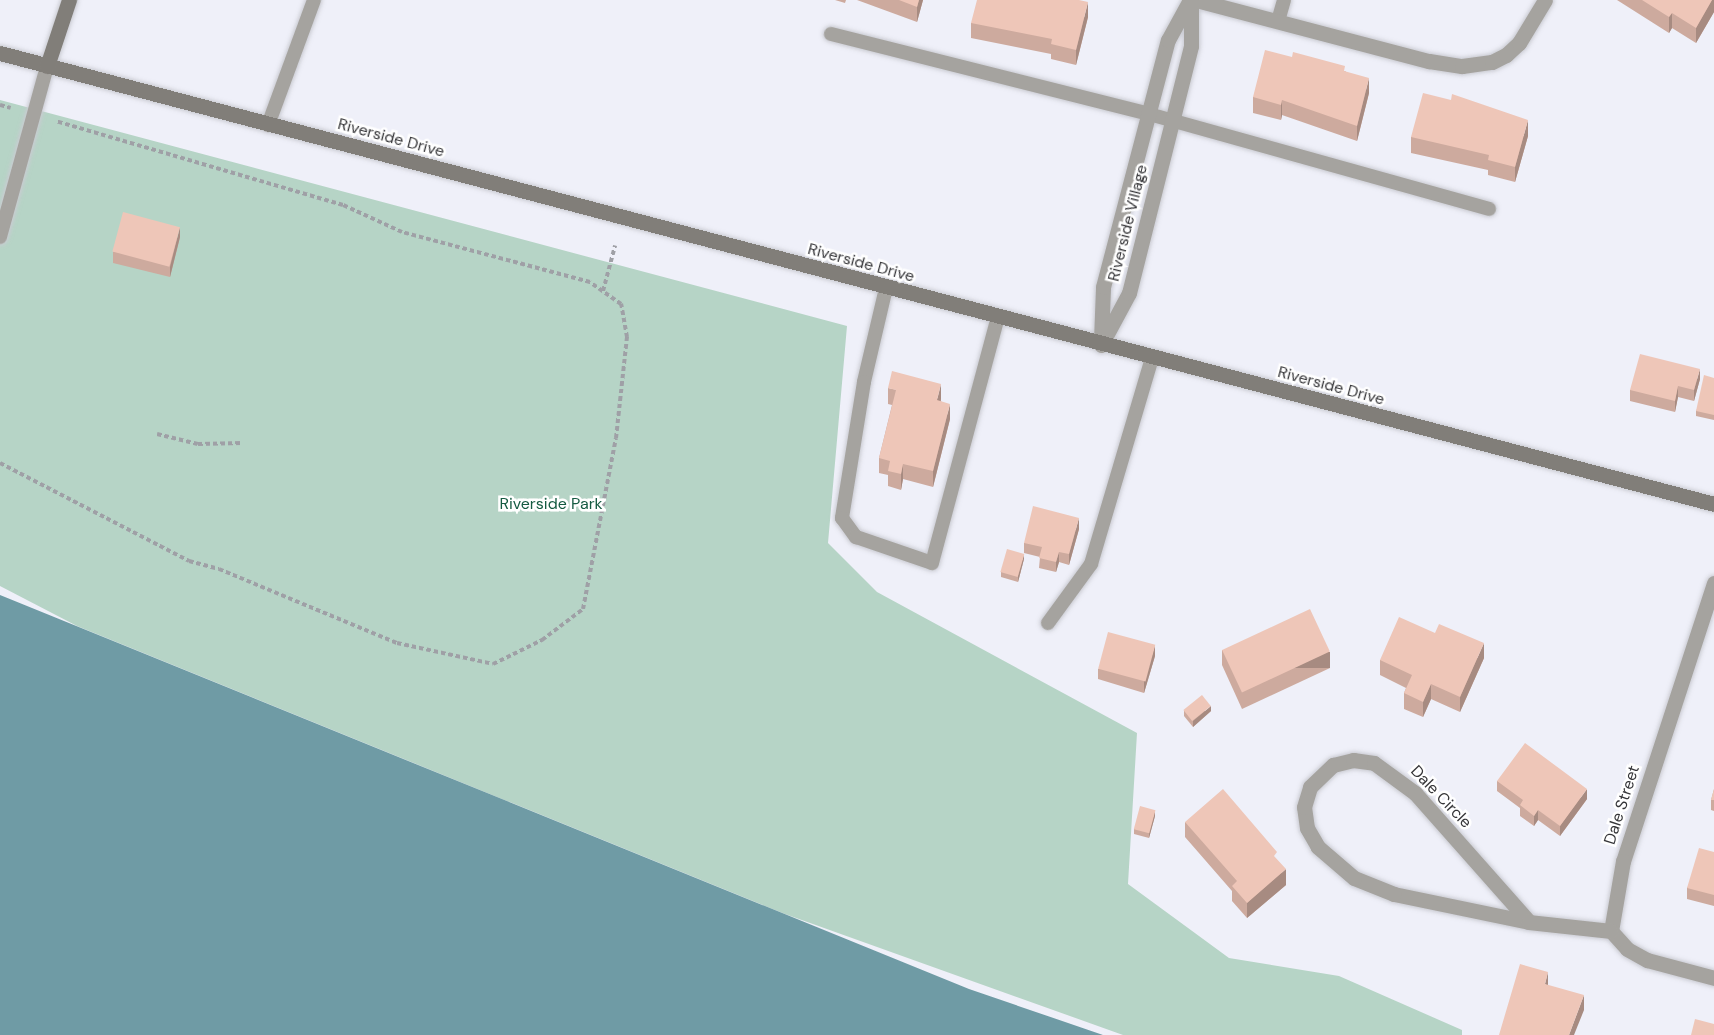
<!DOCTYPE html>
<style>
body{margin:0}
#map{position:relative;width:1714px;height:1035px;overflow:hidden;background:#eff0f9;font-family:"DM Sans",sans-serif}
div>[style]{position:absolute}
[style*='--x']{left:calc(var(--x)*1px);top:calc(var(--y)*1px);width:calc(var(--w)*1px);rotate:calc(var(--a)*1deg)}
.green>*{inset:0;background:#b6d4c6}
.water>*{inset:0;background:#6f9ba5}
.path>*{height:4px;margin-top:-2px;transform-origin:0;background:repeating-linear-gradient(90deg,#9fa0a6 0 4.5px,transparent 0 7.5px)}
.roads{filter:drop-shadow(0 0 2px #cacbd2) drop-shadow(0 0 2px #cacbd2)}
.lane>*{height:14px;margin:-7px;padding:0 7px;transform-origin:7px;border-radius:7px;background:#a5a39f}
.street>*{height:15px;margin:-7.5px;padding:0 7.5px;transform-origin:7.5px;border-radius:7.5px;background:#a5a39f}
.secondary>*{height:15px;margin:-7.5px;padding:0 7.5px;transform-origin:7.5px;border-radius:7.5px;background:#817e79}
.wall>*{inset:0;background:#cdaa9e}
.shaded-wall>*{inset:0;background:#a78b81;transform-origin:0 0}
.building>*{inset:0;background:#eec6b8;transform-origin:0 0}
span{translate:-50% -50%;white-space:nowrap;text-align:center;line-height:1.15;-webkit-text-stroke:5px #fff;paint-order:stroke}
.street-label{font-size:16px;color:#353538}
.park-label{font-size:16px;color:#145a41}
</style>
<div id="map">
<div class="green">
<div style="clip-path:polygon(0 100px,847px 326px,828px 543px,877px 592px,1137px 733px,1128px 884px,1229px 958px,1339px 976px,1462px 1030px,1462px 1035px,1123px 1035px,785px 914px,77px 626px,0 586px)"></div>
</div>
<div class="water">
<div style="clip-path:polygon(0 595px,969px 989px,1103px 1035px,0 1035px)"></div>
</div>
<div class="path">
<div style="--x:0;--y:105;--w:11;--a:15"></div>
<div style="--x:603;--y:291;--w:47;--a:-75.1"></div>
<div style="--x:157;--y:434;--w:42;--a:13.7"></div>
<div style="--x:198;--y:444;--w:45;--a:-1.3"></div>
<div style="--x:0;--y:463;--w:213;--a:27.4"></div>
<div style="--x:189;--y:561;--w:31;--a:15"></div>
<div style="--x:219;--y:569;--w:193;--a:22.6"></div>
<div style="--x:397;--y:643;--w:98;--a:12.3"></div>
<div style="--x:493;--y:664;--w:55;--a:-26.1"></div>
<div style="--x:542;--y:640;--w:51;--a:-37.1"></div>
<div style="--x:583;--y:609;--w:174;--a:-79.1"></div>
<div style="--x:616;--y:438;--w:102;--a:-83.8"></div>
<div style="--x:627;--y:337;--w:34;--a:-100"></div>
<div style="--x:621;--y:304;--w:38;--a:-145"></div>
<div style="--x:590;--y:282;--w:195;--a:-165.1"></div>
<div style="--x:402;--y:232;--w:65;--a:-155.4"></div>
<div style="--x:343;--y:205;--w:299;--a:-163.7"></div>
</div>
<div class="roads">
<div class="lane">
<div style="--x:1278;--y:21;--w:22;--a:-74"></div>
<div style="--x:831;--y:34;--w:328;--a:14.1"></div>
<div style="--x:1149;--y:114;--w:353;--a:15.6"></div>
<div style="--x:268;--y:125;--w:133;--a:-69.8"></div>
<div style="--x:0;--y:237;--w:177;--a:-74.6"></div>
<div style="--x:886;--y:288;--w:97;--a:103.2"></div>
<div style="--x:864;--y:382;--w:138;--a:99.2"></div>
<div style="--x:842;--y:518;--w:24;--a:54"></div>
<div style="--x:856;--y:537;--w:80;--a:18.9"></div>
<div style="--x:932;--y:563;--w:255;--a:-75"></div>
<div style="--x:1048;--y:623;--w:73;--a:-53.9"></div>
<div style="--x:1091;--y:564;--w:215;--a:-73.5"></div>
</div>
<div class="street">
<div style="--x:1196;--y:0;--w:241;--a:14.7"></div>
<div style="--x:1429;--y:61;--w:33;--a:9"></div>
<div style="--x:1462;--y:66;--w:30;--a:-8"></div>
<div style="--x:1492;--y:62;--w:16;--a:-27"></div>
<div style="--x:1506;--y:55;--w:18;--a:-43"></div>
<div style="--x:1519;--y:43;--w:50;--a:-58.8"></div>
<div style="--x:1101;--y:340;--w:53;--a:-87.8"></div>
<div style="--x:1103;--y:287;--w:255;--a:-75.3"></div>
<div style="--x:1168;--y:40;--w:46;--a:-61.2"></div>
<div style="--x:1101;--y:345;--w:59;--a:-61.7"></div>
<div style="--x:1129;--y:293;--w:255;--a:-75.9"></div>
<div style="--x:1191;--y:46;--w:46;--a:-90"></div>
<div style="--x:1714;--y:583;--w:293;--a:108.1"></div>
<div style="--x:1623;--y:861;--w:71;--a:99.7"></div>
<div style="--x:1611;--y:931;--w:24;--a:48"></div>
<div style="--x:1627;--y:949;--w:23;--a:29"></div>
<div style="--x:1647;--y:960;--w:69;--a:15"></div>
<div style="--x:1529;--y:922;--w:138;--a:-168.3"></div>
<div style="--x:1394;--y:894;--w:43;--a:-158.2"></div>
<div style="--x:1354;--y:878;--w:48;--a:-139.3"></div>
<div style="--x:1318;--y:847;--w:22;--a:-120"></div>
<div style="--x:1307;--y:828;--w:21;--a:-98"></div>
<div style="--x:1304;--y:807;--w:21;--a:-73"></div>
<div style="--x:1310;--y:787;--w:32;--a:-44"></div>
<div style="--x:1333;--y:765;--w:21;--a:-14"></div>
<div style="--x:1353;--y:760;--w:21;--a:8"></div>
<div style="--x:1374;--y:763;--w:51;--a:36.2"></div>
<div style="--x:1415;--y:793;--w:172;--a:48.5"></div>
<div style="--x:1529;--y:922;--w:82;--a:6.3"></div>
</div>
<div class="secondary">
<div style="--x:0;--y:53;--w:1772;--a:14.74"></div>
<div style="--x:47;--y:66;--w:70;--a:-71.6"></div>
</div>
</div>
<div class="wall">
<div style="clip-path:polygon(835px 0,846px 0,845px 3px)"></div>
<div style="clip-path:polygon(857px 0,923px 0,917px 22px)"></div>
<div style="clip-path:polygon(1617px 0,1714px 0,1714px 12px,1696px 43px,1672px 28px,1669px 33px)"></div>
<div style="clip-path:polygon(1088px 17px,1076px 65px,1051px 59px,1051px 54px,971px 38px,971px 23px)"></div>
<div style="clip-path:polygon(1345px 71px,1369px 93px,1357px 141px,1282px 115px,1281px 120px,1253px 113px,1253px 97px)"></div>
<div style="clip-path:polygon(1528px 136px,1515px 182px,1488px 175px,1488px 170px,1411px 153px,1411px 137px)"></div>
<div style="clip-path:polygon(180px 237px,170px 277px,113px 263px,113px 252px)"></div>
<div style="clip-path:polygon(1714px 378px,1714px 420px,1696px 416px,1696px 411px)"></div>
<div style="clip-path:polygon(1700px 379px,1694px 401px,1678px 397px,1675px 412px,1630px 401px,1630px 390px)"></div>
<div style="clip-path:polygon(888px 388px,941px 399px,941px 401px,950px 419px,933px 487px,903px 479px,901px 490px,888px 486px,888px 475px,879px 473px,879px 458px,892px 405px,888px 404px)"></div>
<div style="clip-path:polygon(1079px 529px,1069px 565px,1059px 562px,1056px 572px,1039px 568px,1040px 557px,1024px 553px,1024px 543px)"></div>
<div style="clip-path:polygon(1024px 559px,1018px 582px,1001px 577px,1001px 572px)"></div>
<div style="clip-path:polygon(1222px 650px,1330px 668px,1242px 709px,1222px 665px)"></div>
<div style="clip-path:polygon(1155px 656px,1144px 693px,1098px 679px,1098px 669px)"></div>
<div style="clip-path:polygon(1484px 658px,1460px 712px,1431px 699px,1423px 717px,1404px 709px,1404px 693px,1406px 688px,1380px 675px,1380px 660px)"></div>
<div style="clip-path:polygon(1184px 711px,1211px 711px,1193px 727px,1184px 716px)"></div>
<div style="clip-path:polygon(1497px 781px,1587px 799px,1560px 836px,1538px 820px,1534px 826px,1520px 816px,1520px 808px,1497px 791px)"></div>
<div style="clip-path:polygon(1714px 789px,1714px 811px,1711px 810px,1711px 800px)"></div>
<div style="clip-path:polygon(1155px 816px,1149px 838px,1134px 834px,1134px 829px)"></div>
<div style="clip-path:polygon(1185px 822px,1277px 860px,1286px 885px,1247px 918px,1232px 901px,1232px 891px,1185px 837px)"></div>
<div style="clip-path:polygon(1714px 852px,1714px 906px,1687px 899px,1687px 888px)"></div>
</div>
<div class="shaded-wall">
<div style="clip-path:polygon(919px 0,923px 0,917px 22px,917px 7px)"></div>
<div style="clip-path:polygon(1712px 0,1714px 0,1714px 12px,1696px 43px,1696px 28px)"></div>
<div style="clip-path:polygon(1088px 2px,1088px 17px,1076px 65px,1076px 50px)"></div>
<div style="clip-path:polygon(1672px 13px,1672px 28px,1669px 33px,1669px 17px)"></div>
<div style="clip-path:polygon(1369px 78px,1369px 93px,1357px 141px,1357px 126px)"></div>
<div style="clip-path:polygon(1282px 100px,1282px 115px,1281px 120px,1281px 105px)"></div>
<div style="clip-path:polygon(1528px 120px,1528px 136px,1515px 182px,1515px 167px)"></div>
<div style="clip-path:polygon(180px 227px,180px 237px,170px 277px,170px 267px)"></div>
<div style="clip-path:polygon(1700px 369px,1700px 379px,1694px 401px,1694px 390px)"></div>
<div style="clip-path:polygon(941px 384px,941px 399px,937px 416px,937px 400px)"></div>
<div style="clip-path:polygon(1678px 386px,1678px 397px,1675px 412px,1675px 401px)"></div>
<div style="clip-path:polygon(950px 404px,950px 419px,933px 487px,933px 471px)"></div>
<div style="clip-path:polygon(903px 464px,903px 479px,901px 490px,901px 474px)"></div>
<div style="clip-path:polygon(1079px 518px,1079px 529px,1069px 565px,1069px 554px)"></div>
<div style="clip-path:polygon(1059px 552px,1059px 562px,1056px 572px,1056px 562px)"></div>
<div style="clip-path:polygon(1024px 554px,1024px 559px,1018px 582px,1018px 576px)"></div>
<div style="clip-path:polygon(1484px 643px,1484px 658px,1460px 712px,1460px 697px)"></div>
<div style="clip-path:polygon(1155px 645px,1155px 656px,1144px 693px,1144px 682px)"></div>
<div style="left:1330px;top:652px;width:16px;height:97px;rotate:90deg"></div>
<div style="clip-path:polygon(1431px 684px,1431px 699px,1423px 717px,1423px 702px)"></div>
<div style="clip-path:polygon(1211px 706px,1211px 711px,1193px 727px,1193px 721px)"></div>
<div style="clip-path:polygon(1587px 789px,1587px 799px,1560px 836px,1560px 826px)"></div>
<div style="clip-path:polygon(1155px 810px,1155px 816px,1149px 838px,1149px 833px)"></div>
<div style="clip-path:polygon(1538px 810px,1538px 820px,1534px 826px,1534px 816px)"></div>
<div style="clip-path:polygon(1286px 869px,1286px 885px,1247px 918px,1247px 903px)"></div>
<div style="clip-path:polygon(1548px 972px,1548px 987px,1545px 984px)"></div>
<div style="clip-path:polygon(1584px 995px,1584px 1010px,1574px 1035px,1569px 1035px)"></div>
</div>
<div class="building">
<div style="clip-path:polygon(899px 0,919px 0,917px 7px)"></div>
<div style="clip-path:polygon(977px 0,1079px 0,1088px 2px,1076px 50px,1051px 44px,1052px 39px,971px 23px)"></div>
<div style="clip-path:polygon(1642px 0,1712px 0,1696px 28px,1672px 13px,1669px 17px)"></div>
<div style="clip-path:polygon(1265px 50px,1292px 57px,1293px 52px,1345px 66px,1344px 71px,1369px 78px,1357px 126px,1282px 100px,1281px 105px,1253px 97px)"></div>
<div style="clip-path:polygon(1423px 93px,1451px 100px,1452px 94px,1528px 120px,1515px 167px,1488px 160px,1489px 155px,1411px 137px)"></div>
<div style="left:123px;top:212px;width:59px;height:41px;rotate:15deg"></div>
<div style="clip-path:polygon(1640px 354px,1700px 369px,1694px 390px,1678px 386px,1675px 401px,1630px 390px)"></div>
<div style="clip-path:polygon(892px 371px,941px 384px,937px 400px,950px 404px,933px 471px,903px 464px,901px 474px,888px 471px,890px 461px,879px 458px,896px 390px,888px 388px)"></div>
<div style="clip-path:polygon(1704px 375px,1714px 378px,1714px 415px,1696px 411px)"></div>
<div style="clip-path:polygon(1033px 506px,1079px 518px,1069px 554px,1059px 552px,1056px 562px,1039px 558px,1042px 547px,1024px 543px)"></div>
<div style="left:1007px;top:549px;width:18px;height:24px;rotate:16deg"></div>
<div style="left:1310px;top:609px;width:47px;height:97px;rotate:65deg"></div>
<div style="clip-path:polygon(1399px 617px,1435px 633px,1439px 624px,1484px 643px,1460px 697px,1431px 684px,1423px 702px,1404px 693px,1412px 675px,1380px 660px)"></div>
<div style="left:1108px;top:632px;width:49px;height:38px;rotate:15deg"></div>
<div style="left:1202px;top:695px;width:14px;height:24px;rotate:51deg"></div>
<div style="clip-path:polygon(1525px 743px,1587px 789px,1560px 826px,1538px 810px,1534px 816px,1520px 805px,1523px 800px,1497px 781px)"></div>
<div style="clip-path:polygon(1223px 789px,1277px 852px,1274px 856px,1286px 869px,1247px 903px,1232px 886px,1237px 881px,1185px 822px)"></div>
<div style="clip-path:polygon(1714px 789px,1714px 800px,1711px 800px)"></div>
<div style="left:1140px;top:806px;width:16px;height:24px;rotate:15deg"></div>
<div style="clip-path:polygon(1699px 848px,1714px 852px,1714px 895px,1687px 888px)"></div>
<div style="clip-path:polygon(1520px 964px,1548px 972px,1545px 984px,1584px 995px,1569px 1035px,1499px 1035px)"></div>
<div style="clip-path:polygon(1695px 1019px,1714px 1024px,1714px 1035px,1691px 1035px)"></div>
</div>
<div class="street-label">
<span style="left:391px;top:138px;rotate:15deg">Riverside Drive</span>
<span style="left:1128px;top:223px;rotate:-76deg">Riverside Village</span>
<span style="left:861px;top:263px;rotate:15deg">Riverside Drive</span>
<span style="left:1331px;top:386px;rotate:15deg">Riverside Drive</span>
<span style="left:1441px;top:797px;rotate:46deg">Dale Circle</span>
<span style="left:1622px;top:805px;rotate:-72deg">Dale Street</span>
</div>
<div class="park-label">
<span style="left:551px;top:504px">Riverside Park</span>
</div>
</div>
